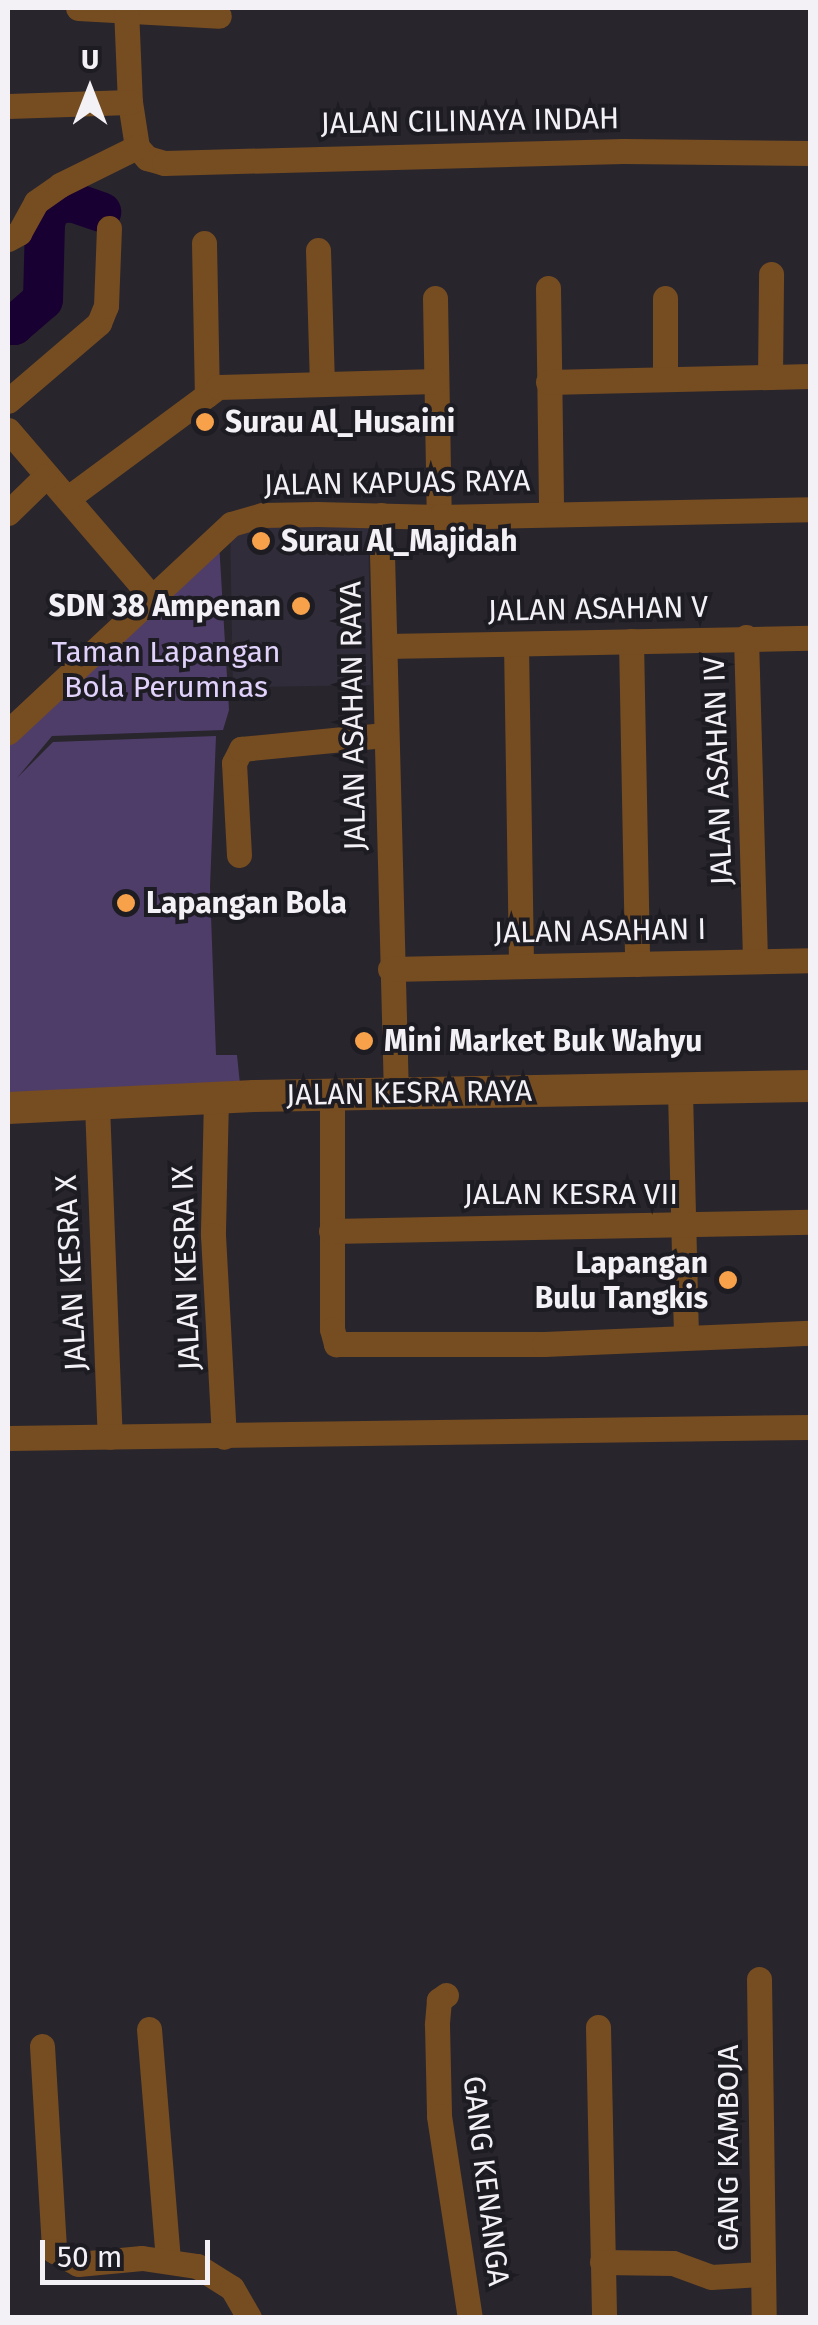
<!DOCTYPE html>
<style>
body{margin:0}
#map{position:relative;width:818px;height:2325px;overflow:hidden;background:#28252d;font-family:"Fira Sans",sans-serif}
div>[style]{position:absolute}
[style*='--x']{left:calc(var(--x)*1px);top:calc(var(--y)*1px);width:calc(var(--w)*1px);rotate:calc(var(--a)*1deg)}
.built>*{inset:0;background:#312c39;transform-origin:0 0}
.green>*{inset:0;background:#4f3d69}
.river>*{height:40px;margin:-20px;padding:0 20px;transform-origin:20px;border-radius:20px;background:#190032}
.minor>*{height:25px;margin:-12.5px;padding:0 12.5px;transform-origin:12.5px;border-radius:12.5px;background:#764c21}
.tertiary>*{height:32px;margin:-16px;padding:0 16px;transform-origin:16px;border-radius:16px;background:#764c21}
.dots>*{width:28px;height:28px;translate:-50% -50%;box-sizing:border-box;border:5px solid #1e1c23;border-radius:50%}
span{translate:-50% -50%;white-space:nowrap;text-align:center;line-height:1.15;-webkit-text-stroke:8px #1e1c23;paint-order:stroke}
.street-label{font-size:30px;color:#f3f1f6}
.poi-label{font-size:30px;color:#f3f1f6;font-weight:700}
.left{translate:0 -50%;text-align:left}
.right{translate:-100% -50%;text-align:right}
.park-label{font-size:30px;color:#e1d2fc}
.frame{position:absolute;inset:0;border:10px solid #f3f1f6;pointer-events:none}
.north{position:absolute;left:40px;top:40px;width:100px;height:100px;-webkit-text-stroke:8px #1e1c23;paint-order:stroke;rotate:0deg;font-size:28px;font-weight:700;line-height:40px;text-align:center;color:#f3f1f6}
.north::after{content:'';display:block;margin:auto;width:35px;height:45px;background:#f3f1f6;clip-path:polygon(50% 0,100% 100%,50% 72%,0 100%)}
.scale{position:absolute;left:40px;top:2240px;width:170px;height:45px;box-sizing:border-box;border:5px solid #f3f1f6;border-top:0;padding-left:12px;font-size:30px;line-height:35px;white-space:nowrap;color:#f3f1f6;-webkit-text-stroke:8px #1e1c23;paint-order:stroke}
</style>
<div id="map">
<div class="built">
<div style="left:368px;top:521px;width:164px;height:138px;rotate:89deg"></div>
</div>
<div class="green">
<div style="clip-path:polygon(219px 542px,229px 710px,223px 730px,52px 736px,17px 778px,53px 742px,216px 736px,210px 887px,216px 1055px,237px 1055px,240px 1084px,8px 1097px,8px 735px)"></div>
</div>
<div class="river">
<div style="--x:8;--y:325;--w:6;--a:0"></div>
<div style="--x:14;--y:325;--w:38;--a:-41"></div>
<div style="--x:43;--y:300;--w:77;--a:-88.5"></div>
<div style="--x:45;--y:223;--w:19;--a:-72"></div>
<div style="--x:51;--y:205;--w:21;--a:-8"></div>
<div style="--x:72;--y:202;--w:31;--a:19"></div>
</div>
<div class="minor">
<div style="--x:78;--y:8;--w:141;--a:3.2"></div>
<div style="--x:126;--y:8;--w:94;--a:87.6"></div>
<div style="--x:130;--y:102;--w:46;--a:81.2"></div>
<div style="--x:8;--y:106;--w:122;--a:-1.9"></div>
<div style="--x:137;--y:147;--w:15;--a:48"></div>
<div style="--x:147;--y:158;--w:18;--a:16"></div>
<div style="--x:164;--y:163;--w:459;--a:-1.5"></div>
<div style="--x:623;--y:151;--w:187;--a:0.6"></div>
<div style="--x:8;--y:239;--w:13;--a:-29"></div>
<div style="--x:19;--y:233;--w:35;--a:-61"></div>
<div style="--x:36;--y:202;--w:29;--a:-35"></div>
<div style="--x:60;--y:185;--w:86;--a:-26.3"></div>
<div style="--x:204;--y:243;--w:152;--a:88.9"></div>
<div style="--x:318;--y:250;--w:133;--a:88.3"></div>
<div style="--x:548;--y:288;--w:225;--a:89.2"></div>
<div style="--x:435;--y:298;--w:219;--a:89"></div>
<div style="--x:770;--y:377;--w:103;--a:-89.4"></div>
<div style="--x:665;--y:378;--w:80;--a:-90"></div>
<div style="--x:548;--y:382;--w:262;--a:-1.3"></div>
<div style="--x:8;--y:401;--w:120;--a:-40.6"></div>
<div style="--x:99;--y:323;--w:18;--a:-68"></div>
<div style="--x:106;--y:306;--w:78;--a:-87.8"></div>
<div style="--x:8;--y:430;--w:218;--a:49.3"></div>
<div style="--x:68;--y:498;--w:187;--a:-36.5"></div>
<div style="--x:218;--y:387;--w:218;--a:-1.6"></div>
<div style="--x:8;--y:513;--w:53;--a:-44.2"></div>
<div style="--x:381;--y:515;--w:581;--a:88.52"></div>
<div style="--x:746;--y:637;--w:324;--a:88.4"></div>
<div style="--x:631;--y:641;--w:323;--a:88.9"></div>
<div style="--x:516;--y:644;--w:320;--a:89.1"></div>
<div style="--x:386;--y:646;--w:424;--a:-1.1"></div>
<div style="--x:8;--y:732;--w:305;--a:-43"></div>
<div style="--x:231;--y:524;--w:32;--a:-16"></div>
<div style="--x:262;--y:515;--w:55;--a:-1"></div>
<div style="--x:317;--y:514;--w:122;--a:1.4"></div>
<div style="--x:439;--y:517;--w:371;--a:-1.2"></div>
<div style="--x:239;--y:855;--w:92;--a:-93.1"></div>
<div style="--x:234;--y:763;--w:16;--a:-63"></div>
<div style="--x:241;--y:749;--w:144;--a:-5.6"></div>
<div style="--x:390;--y:969;--w:420;--a:-1.2"></div>
<div style="--x:680;--y:1091;--w:246;--a:88.6"></div>
<div style="--x:332;--y:1096;--w:233;--a:90"></div>
<div style="--x:332;--y:1329;--w:16;--a:75"></div>
<div style="--x:336;--y:1344;--w:208;--a:0"></div>
<div style="--x:544;--y:1344;--w:266;--a:-2.4"></div>
<div style="--x:216;--y:1098;--w:137;--a:91.3"></div>
<div style="--x:213;--y:1235;--w:202;--a:86.9"></div>
<div style="--x:97;--y:1105;--w:332;--a:87.8"></div>
<div style="--x:331;--y:1231;--w:479;--a:-1.1"></div>
<div style="--x:8;--y:1438;--w:802;--a:-0.79"></div>
<div style="--x:759;--y:1979;--w:339;--a:89.2"></div>
<div style="--x:446;--y:1995;--w:9;--a:144"></div>
<div style="--x:439;--y:2000;--w:25;--a:95"></div>
<div style="--x:437;--y:2025;--w:91;--a:88.7"></div>
<div style="--x:439;--y:2116;--w:204;--a:81.3"></div>
<div style="--x:598;--y:2027;--w:291;--a:88.8"></div>
<div style="--x:149;--y:2029;--w:231;--a:85.3"></div>
<div style="--x:42;--y:2046;--w:205;--a:86.6"></div>
<div style="--x:54;--y:2251;--w:27;--a:28"></div>
<div style="--x:78;--y:2264;--w:64;--a:-5.4"></div>
<div style="--x:142;--y:2258;--w:56;--a:8.3"></div>
<div style="--x:197;--y:2266;--w:41;--a:32.2"></div>
<div style="--x:232;--y:2288;--w:34;--a:60"></div>
<div style="--x:602;--y:2262;--w:71;--a:0.8"></div>
<div style="--x:673;--y:2263;--w:40;--a:20.2"></div>
<div style="--x:711;--y:2277;--w:50;--a:-3.4"></div>
</div>
<div class="tertiary">
<div style="--x:8;--y:1108;--w:246;--a:-2.8"></div>
<div style="--x:254;--y:1096;--w:556;--a:-1.03"></div>
</div>
<div class="dots">
<div style="left:205px;top:422px;background:#f7a14a"></div>
<div style="left:261px;top:541px;background:#f7a14a"></div>
<div style="left:301px;top:606px;background:#f7a14a"></div>
<div style="left:126px;top:903px;background:#f7a14a"></div>
<div style="left:364px;top:1041px;background:#f7a14a"></div>
<div style="left:728px;top:1280px;background:#f7a14a"></div>
</div>
<div class="street-label">
<span style="left:470px;top:121px;rotate:-1deg">JALAN CILINAYA INDAH</span>
<span style="left:397px;top:483px;rotate:-1deg">JALAN KAPUAS RAYA</span>
<span style="left:598px;top:609px;rotate:-1deg">JALAN ASAHAN V</span>
<span style="left:353px;top:716px;rotate:-91deg">JALAN ASAHAN RAYA</span>
<span style="left:718px;top:771px;rotate:-92deg">JALAN ASAHAN IV</span>
<span style="left:600px;top:931px;rotate:-1deg">JALAN ASAHAN I</span>
<span style="left:409px;top:1093px;rotate:-1deg">JALAN KESRA RAYA</span>
<span style="left:571px;top:1194px">JALAN KESRA VII</span>
<span style="left:186px;top:1268px;rotate:-92deg">JALAN KESRA IX</span>
<span style="left:71px;top:1273px;rotate:-93deg">JALAN KESRA X</span>
<span style="left:728px;top:2148px;rotate:-90deg">GANG KAMBOJA</span>
<span style="left:486px;top:2181px;rotate:83deg">GANG KENANGA</span>
</div>
<div class="poi-label">
<span class="left" style="left:225px;top:422px">Surau Al_Husaini</span>
<span class="left" style="left:281px;top:541px">Surau Al_Majidah</span>
<span class="right" style="left:281px;top:606px">SDN 38 Ampenan</span>
<span class="left" style="left:146px;top:903px">Lapangan Bola</span>
<span class="left" style="left:384px;top:1041px">Mini Market Buk Wahyu</span>
<span class="right" style="left:708px;top:1280px">Lapangan<br>Bulu Tangkis</span>
</div>
<div class="park-label">
<span style="left:166px;top:669px">Taman Lapangan<br>Bola Perumnas</span>
</div>
<div class="frame"></div>
<div class="north">U</div>
<div class="scale">50 m</div>
</div>
